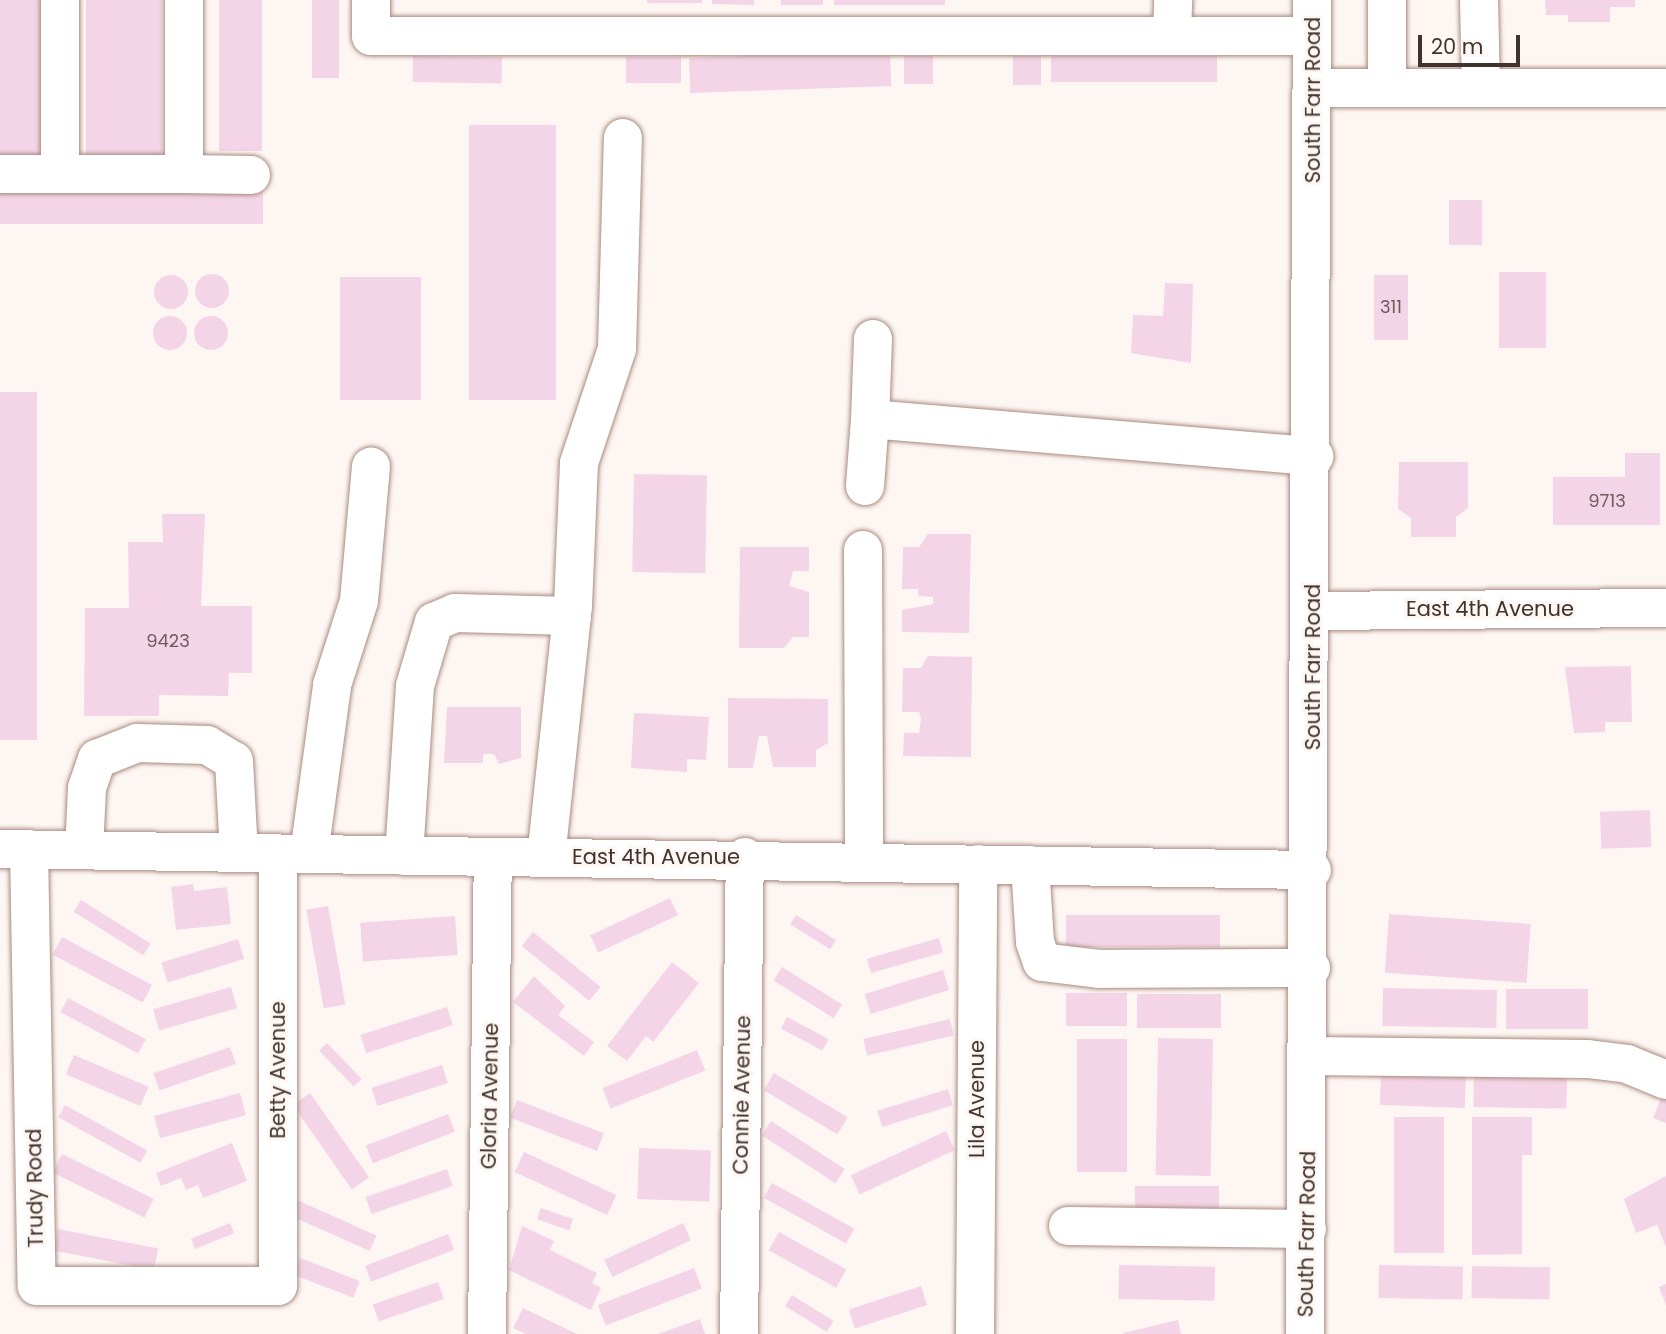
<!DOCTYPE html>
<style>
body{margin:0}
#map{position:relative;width:1666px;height:1334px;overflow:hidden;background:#fdf6f3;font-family:Poppins,sans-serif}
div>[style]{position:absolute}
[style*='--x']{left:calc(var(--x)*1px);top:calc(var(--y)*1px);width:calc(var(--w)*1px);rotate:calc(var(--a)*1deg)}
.building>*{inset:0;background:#f4d5e8;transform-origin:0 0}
.round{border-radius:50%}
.roads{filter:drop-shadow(0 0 2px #aa8b7f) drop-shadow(0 0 2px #aa8b7f)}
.minor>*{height:38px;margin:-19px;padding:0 19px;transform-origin:19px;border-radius:19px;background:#fff}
span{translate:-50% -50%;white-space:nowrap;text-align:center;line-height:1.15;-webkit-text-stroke:6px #fdf6f3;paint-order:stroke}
.number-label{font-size:18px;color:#6d5c5c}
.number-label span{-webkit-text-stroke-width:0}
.street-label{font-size:21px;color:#40332e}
.scale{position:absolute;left:1418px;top:35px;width:102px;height:32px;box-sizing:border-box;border:4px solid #40332e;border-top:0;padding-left:9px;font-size:21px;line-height:24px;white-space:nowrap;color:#40332e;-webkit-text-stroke:5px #fdf6f3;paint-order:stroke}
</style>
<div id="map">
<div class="building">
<div style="left:0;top:0;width:46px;height:159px"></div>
<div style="left:86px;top:0;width:76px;height:155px"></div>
<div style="left:219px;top:0;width:43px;height:151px"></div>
<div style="left:312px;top:0;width:27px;height:78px"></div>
<div style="left:647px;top:0;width:55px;height:3px"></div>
<div style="clip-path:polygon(712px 0,754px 0,754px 5px,712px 4px)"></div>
<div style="left:781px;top:0;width:42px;height:5px"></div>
<div style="left:834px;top:0;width:111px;height:5px"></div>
<div style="clip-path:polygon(1545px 0,1635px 0,1635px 7px,1610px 7px,1610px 22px,1568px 22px,1568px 15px,1546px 15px)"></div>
<div style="left:890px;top:51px;width:35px;height:201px;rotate:88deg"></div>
<div style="left:413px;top:56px;width:89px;height:26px;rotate:1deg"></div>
<div style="left:904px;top:56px;width:29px;height:28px"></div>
<div style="left:1013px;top:56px;width:28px;height:29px"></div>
<div style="left:1051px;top:56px;width:166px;height:26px"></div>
<div style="left:626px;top:57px;width:55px;height:26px"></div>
<div style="left:556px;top:125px;width:275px;height:87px;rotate:90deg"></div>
<div style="left:263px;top:190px;width:34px;height:263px;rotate:90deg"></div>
<div style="left:1449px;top:200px;width:33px;height:45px"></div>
<div style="left:1499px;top:272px;width:47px;height:76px"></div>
<div class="round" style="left:195px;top:274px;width:34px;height:34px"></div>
<div style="left:1374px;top:275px;width:34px;height:65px"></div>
<div class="round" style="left:154px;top:275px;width:34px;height:34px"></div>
<div style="left:340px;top:277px;width:81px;height:123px"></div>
<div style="clip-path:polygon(1165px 283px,1193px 284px,1191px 363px,1131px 353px,1133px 315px,1163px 316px)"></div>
<div class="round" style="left:153px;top:316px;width:34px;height:34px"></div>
<div class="round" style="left:194px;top:316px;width:34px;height:34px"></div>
<div style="left:0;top:392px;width:37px;height:348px"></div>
<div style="clip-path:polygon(1625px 453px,1660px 453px,1660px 525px,1553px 525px,1553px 477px,1625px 477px)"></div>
<div style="clip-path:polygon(1399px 462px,1468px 462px,1468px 508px,1456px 517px,1456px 537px,1411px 537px,1411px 518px,1398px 509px)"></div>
<div style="left:634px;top:474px;width:73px;height:98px;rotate:1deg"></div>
<div style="clip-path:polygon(162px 514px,205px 514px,201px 606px,252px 606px,252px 673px,229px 673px,228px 696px,159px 695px,159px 716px,84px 716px,85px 608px,129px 608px,128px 542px,163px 542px)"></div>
<div style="clip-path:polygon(928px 534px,971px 534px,969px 633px,902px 632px,902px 610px,933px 604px,933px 597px,918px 596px,918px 589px,902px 589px,903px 547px,919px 547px)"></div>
<div style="clip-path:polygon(740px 547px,809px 547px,809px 571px,793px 571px,789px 586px,809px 592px,809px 637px,793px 637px,784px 648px,739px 648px)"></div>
<div style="clip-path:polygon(928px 656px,972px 657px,971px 757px,903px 756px,904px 733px,919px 733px,921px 718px,919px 712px,902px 712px,903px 668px,921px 668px)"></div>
<div style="clip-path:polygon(1631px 666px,1632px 722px,1605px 722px,1605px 732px,1574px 733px,1565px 667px)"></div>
<div style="clip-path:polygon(728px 698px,828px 699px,828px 743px,816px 750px,816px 767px,773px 767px,767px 736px,759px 736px,753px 768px,728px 768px)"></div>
<div style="clip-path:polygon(447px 707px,521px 707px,521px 758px,499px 764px,494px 754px,483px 754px,483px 763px,444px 763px)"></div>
<div style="clip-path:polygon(634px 713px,709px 717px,706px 760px,687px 759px,687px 772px,631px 768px)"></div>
<div style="left:1650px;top:810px;width:37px;height:50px;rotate:88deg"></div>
<div style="clip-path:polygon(193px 884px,194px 891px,227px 887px,231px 924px,176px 930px,171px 887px)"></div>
<div style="left:670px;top:898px;width:19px;height:88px;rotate:65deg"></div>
<div style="left:81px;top:900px;width:82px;height:14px;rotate:32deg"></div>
<div style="left:328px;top:906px;width:100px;height:22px;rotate:80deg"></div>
<div style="left:1389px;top:914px;width:142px;height:59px;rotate:4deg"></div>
<div style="left:796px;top:915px;width:47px;height:11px;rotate:32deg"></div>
<div style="left:1066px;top:915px;width:154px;height:32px"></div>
<div style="left:455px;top:916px;width:39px;height:95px;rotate:86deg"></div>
<div style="left:533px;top:932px;width:87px;height:18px;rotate:39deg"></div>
<div style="left:62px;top:937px;width:102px;height:20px;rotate:28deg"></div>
<div style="left:939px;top:938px;width:15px;height:75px;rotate:74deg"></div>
<div style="left:238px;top:939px;width:21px;height:80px;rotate:73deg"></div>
<div style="clip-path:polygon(672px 962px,699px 983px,653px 1042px,646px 1036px,627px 1061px,607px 1046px)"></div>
<div style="left:782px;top:967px;width:71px;height:16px;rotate:32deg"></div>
<div style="left:943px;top:970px;width:21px;height:82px;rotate:73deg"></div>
<div style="clip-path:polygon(534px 976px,565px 1006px,558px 1015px,594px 1042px,584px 1056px,513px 1002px)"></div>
<div style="left:231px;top:987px;width:22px;height:81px;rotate:74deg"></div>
<div style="left:1383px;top:988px;width:114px;height:38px;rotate:1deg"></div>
<div style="left:1506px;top:989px;width:82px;height:40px"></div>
<div style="left:1066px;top:993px;width:61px;height:33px"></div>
<div style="left:1137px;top:994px;width:84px;height:34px"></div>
<div style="left:68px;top:998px;width:88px;height:16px;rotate:28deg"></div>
<div style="left:447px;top:1007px;width:19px;height:91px;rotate:72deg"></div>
<div style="left:787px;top:1017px;width:47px;height:13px;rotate:28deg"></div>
<div style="left:950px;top:1019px;width:17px;height:89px;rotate:77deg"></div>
<div style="left:1158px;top:1038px;width:55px;height:137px;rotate:1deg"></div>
<div style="left:1077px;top:1039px;width:50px;height:133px"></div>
<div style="left:327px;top:1043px;width:50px;height:11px;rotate:46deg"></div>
<div style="left:230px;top:1047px;width:18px;height:81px;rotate:71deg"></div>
<div style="left:697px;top:1050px;width:22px;height:102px;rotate:68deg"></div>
<div style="left:74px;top:1055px;width:81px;height:21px;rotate:23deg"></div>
<div style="left:442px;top:1065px;width:19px;height:74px;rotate:72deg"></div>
<div style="left:1381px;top:1072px;width:85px;height:33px;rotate:2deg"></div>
<div style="left:774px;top:1073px;width:86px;height:20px;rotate:31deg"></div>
<div style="left:1474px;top:1074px;width:93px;height:33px;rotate:1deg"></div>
<div style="clip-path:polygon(1666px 1086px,1666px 1123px,1653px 1118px)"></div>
<div style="left:948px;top:1089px;width:17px;height:74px;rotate:73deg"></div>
<div style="left:240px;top:1093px;width:23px;height:89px;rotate:75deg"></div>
<div style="left:310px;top:1093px;width:103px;height:21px;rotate:55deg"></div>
<div style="left:517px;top:1100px;width:93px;height:19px;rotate:21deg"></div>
<div style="left:65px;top:1105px;width:94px;height:14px;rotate:29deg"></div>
<div style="left:448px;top:1114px;width:19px;height:88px;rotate:69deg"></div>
<div style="left:1394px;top:1117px;width:50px;height:136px"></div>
<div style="clip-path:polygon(1472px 1117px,1532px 1117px,1532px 1155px,1522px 1155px,1522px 1254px,1472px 1255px)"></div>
<div style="left:771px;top:1121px;width:88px;height:17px;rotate:33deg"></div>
<div style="left:946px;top:1131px;width:21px;height:105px;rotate:65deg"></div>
<div style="clip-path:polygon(232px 1143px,247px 1181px,203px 1198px,198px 1185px,186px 1190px,181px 1178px,161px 1186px,156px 1173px)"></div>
<div style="left:639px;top:1148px;width:72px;height:51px;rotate:2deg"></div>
<div style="left:524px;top:1152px;width:102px;height:22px;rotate:25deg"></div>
<div style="left:62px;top:1154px;width:102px;height:21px;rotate:26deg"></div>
<div style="left:447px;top:1169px;width:18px;height:86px;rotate:71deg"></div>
<div style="clip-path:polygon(1666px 1176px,1666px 1247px,1657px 1225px,1636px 1233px,1624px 1199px)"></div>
<div style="left:772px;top:1183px;width:94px;height:17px;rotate:29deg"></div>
<div style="left:1135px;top:1186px;width:84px;height:31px"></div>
<div style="left:297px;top:1200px;width:87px;height:17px;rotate:24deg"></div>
<div style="left:541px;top:1208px;width:34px;height:12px;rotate:19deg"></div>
<div style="left:230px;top:1223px;width:11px;height:42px;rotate:68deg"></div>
<div style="left:683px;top:1223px;width:19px;height:87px;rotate:65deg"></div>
<div style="clip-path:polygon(522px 1226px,554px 1241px,550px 1250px,597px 1273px,592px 1283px,601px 1288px,591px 1310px,509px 1270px)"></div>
<div style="left:58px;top:1229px;width:102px;height:22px;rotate:11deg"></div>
<div style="left:779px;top:1232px;width:77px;height:21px;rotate:29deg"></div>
<div style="left:448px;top:1234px;width:17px;height:89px;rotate:69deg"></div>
<div style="left:300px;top:1258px;width:64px;height:18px;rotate:21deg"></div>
<div style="left:1119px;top:1265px;width:96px;height:34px;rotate:1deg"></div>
<div style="left:1379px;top:1265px;width:84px;height:33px;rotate:1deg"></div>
<div style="left:1472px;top:1266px;width:78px;height:32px;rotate:1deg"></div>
<div style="left:694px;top:1268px;width:22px;height:103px;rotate:69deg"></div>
<div style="left:438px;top:1282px;width:18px;height:69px;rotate:71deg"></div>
<div style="clip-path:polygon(1666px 1284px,1666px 1305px,1659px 1287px)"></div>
<div style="left:921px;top:1286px;width:20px;height:76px;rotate:72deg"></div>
<div style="left:792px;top:1295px;width:49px;height:13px;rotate:32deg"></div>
<div style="clip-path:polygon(523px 1308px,577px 1334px,526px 1334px,513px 1328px)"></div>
<div style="clip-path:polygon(700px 1319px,705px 1334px,658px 1334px)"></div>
<div style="clip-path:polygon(1178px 1320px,1181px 1334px,1124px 1334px,1123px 1333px)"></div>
</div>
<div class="roads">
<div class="minor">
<div style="--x:60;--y:0;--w:174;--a:90"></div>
<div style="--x:371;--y:0;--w:36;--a:90"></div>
<div style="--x:371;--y:36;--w:941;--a:0"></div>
<div style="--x:1479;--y:0;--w:88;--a:88.7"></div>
<div style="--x:1172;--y:34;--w:34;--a:-88"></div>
<div style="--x:1312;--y:88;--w:354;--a:0"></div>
<div style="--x:1387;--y:88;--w:88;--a:-90"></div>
<div style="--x:0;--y:174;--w:184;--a:0"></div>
<div style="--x:184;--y:174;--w:174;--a:-90"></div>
<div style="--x:184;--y:174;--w:67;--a:0.9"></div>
<div style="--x:873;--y:339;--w:80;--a:92.1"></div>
<div style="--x:870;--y:419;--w:446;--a:4.8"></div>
<div style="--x:865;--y:486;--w:67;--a:-85.7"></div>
<div style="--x:863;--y:550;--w:311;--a:89.8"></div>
<div style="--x:1314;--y:611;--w:352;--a:-0.5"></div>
<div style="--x:0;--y:849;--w:1312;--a:0.92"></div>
<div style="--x:29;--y:849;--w:437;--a:89"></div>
<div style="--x:37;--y:1286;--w:241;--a:0"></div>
<div style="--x:278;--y:1286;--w:432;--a:-90"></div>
<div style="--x:84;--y:850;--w:62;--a:-87.2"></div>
<div style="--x:87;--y:788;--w:31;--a:-71"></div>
<div style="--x:97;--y:759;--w:43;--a:-21.8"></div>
<div style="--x:137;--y:743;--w:70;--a:1.6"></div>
<div style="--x:207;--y:745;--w:31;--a:31"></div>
<div style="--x:234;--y:761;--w:91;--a:86.9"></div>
<div style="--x:309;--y:854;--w:171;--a:-82.2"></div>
<div style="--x:332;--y:685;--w:88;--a:-72.2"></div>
<div style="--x:359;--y:601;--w:135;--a:-84.9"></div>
<div style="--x:404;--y:856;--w:170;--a:-86.3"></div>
<div style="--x:415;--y:686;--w:67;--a:-73.5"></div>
<div style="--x:434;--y:622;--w:23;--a:-23"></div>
<div style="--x:455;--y:613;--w:117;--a:1.5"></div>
<div style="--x:546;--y:858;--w:253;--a:-83.9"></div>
<div style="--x:573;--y:606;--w:143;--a:-87.6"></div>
<div style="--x:579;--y:463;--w:120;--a:-71.6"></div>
<div style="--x:617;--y:349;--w:211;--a:-88.4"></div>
<div style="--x:1030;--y:865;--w:77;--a:86.3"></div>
<div style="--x:1035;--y:942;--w:21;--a:71"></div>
<div style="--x:1042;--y:962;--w:57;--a:7"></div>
<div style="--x:1099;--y:969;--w:212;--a:-0.3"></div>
<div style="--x:1309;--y:1056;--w:279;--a:0.6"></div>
<div style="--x:1588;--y:1059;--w:39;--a:7"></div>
<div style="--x:1627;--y:1064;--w:42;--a:22.3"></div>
<div style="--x:1068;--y:1226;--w:239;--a:0.7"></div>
<div style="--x:487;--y:1334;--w:476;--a:-89.3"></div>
<div style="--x:739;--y:1334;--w:477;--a:-89.3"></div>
<div style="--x:975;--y:1334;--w:470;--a:-89.6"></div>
<div style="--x:1305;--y:1334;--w:1334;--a:-89.7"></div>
</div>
</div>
<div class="number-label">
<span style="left:1391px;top:307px">311</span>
<span style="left:1607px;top:501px">9713</span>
<span style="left:168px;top:641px">9423</span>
</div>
<div class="street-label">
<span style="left:1313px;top:100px;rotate:-90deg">South Farr Road</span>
<span style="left:1490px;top:609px">East 4th Avenue</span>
<span style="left:1313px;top:667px;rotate:-90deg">South Farr Road</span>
<span style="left:656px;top:857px">East 4th Avenue</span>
<span style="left:278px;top:1070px;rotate:-90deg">Betty Avenue</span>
<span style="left:742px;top:1095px;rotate:-89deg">Connie Avenue</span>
<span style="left:490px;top:1096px;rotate:-89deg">Gloria Avenue</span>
<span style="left:977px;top:1099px;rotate:-90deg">Lila Avenue</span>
<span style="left:35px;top:1188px;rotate:-91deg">Trudy Road</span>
<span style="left:1307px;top:1234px;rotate:-89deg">South Farr Road</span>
</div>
<div class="scale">20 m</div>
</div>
